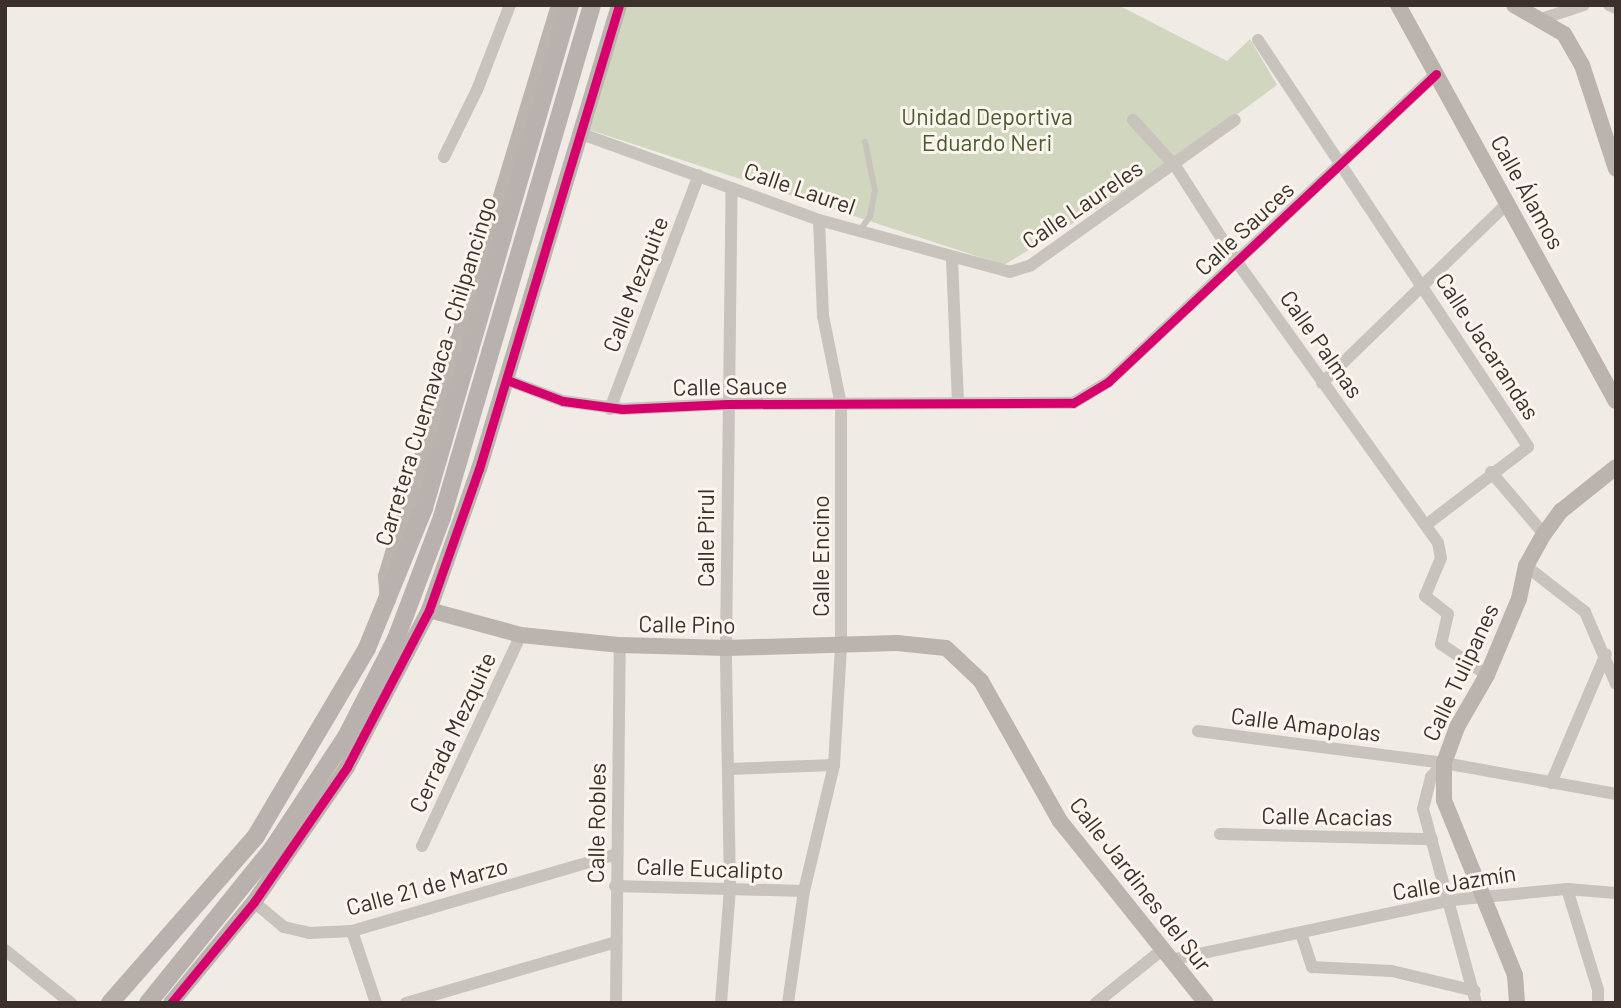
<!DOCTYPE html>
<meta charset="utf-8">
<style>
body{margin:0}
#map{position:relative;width:1621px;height:1008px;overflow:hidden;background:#f0ebe5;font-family:Barlow,sans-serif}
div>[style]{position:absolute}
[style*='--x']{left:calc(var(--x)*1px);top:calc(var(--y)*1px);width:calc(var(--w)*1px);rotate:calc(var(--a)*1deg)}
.green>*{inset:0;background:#d1d6bf}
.lane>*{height:6px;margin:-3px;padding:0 3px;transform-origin:3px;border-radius:3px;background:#c9c3be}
.street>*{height:12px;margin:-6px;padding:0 6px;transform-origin:6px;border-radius:6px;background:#c9c3be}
.secondary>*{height:16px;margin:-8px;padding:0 8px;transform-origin:8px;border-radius:8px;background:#bab3ae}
.primary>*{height:18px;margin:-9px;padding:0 9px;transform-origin:9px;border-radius:9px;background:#b8b1ad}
.cycleway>*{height:9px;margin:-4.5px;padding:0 4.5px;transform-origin:4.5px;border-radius:4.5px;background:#d6006c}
span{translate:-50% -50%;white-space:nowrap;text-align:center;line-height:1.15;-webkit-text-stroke:6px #fbf5ee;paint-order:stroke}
.park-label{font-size:23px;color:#4a5a2e}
.street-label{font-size:23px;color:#3b302b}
.frame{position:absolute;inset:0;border:7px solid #3b302b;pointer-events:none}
</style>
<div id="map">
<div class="green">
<div style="clip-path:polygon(615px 5px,1118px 5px,1227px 61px,1250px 39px,1277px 85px,1164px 168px,1004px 265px,587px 129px)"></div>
</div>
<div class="lane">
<div style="--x:860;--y:230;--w:17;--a:-54"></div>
<div style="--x:870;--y:216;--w:25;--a:-79"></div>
<div style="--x:875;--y:191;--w:50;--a:-101.5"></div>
</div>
<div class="street">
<div style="--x:1609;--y:5;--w:8;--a:23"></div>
<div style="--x:1541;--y:19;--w:45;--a:-18"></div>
<div style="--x:1258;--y:40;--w:488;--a:56.4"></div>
<div style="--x:1528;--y:447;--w:128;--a:142.6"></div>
<div style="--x:1133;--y:120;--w:64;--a:47.5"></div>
<div style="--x:1176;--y:167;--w:113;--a:57.3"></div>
<div style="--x:1237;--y:262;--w:345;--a:54.4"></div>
<div style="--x:1438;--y:543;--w:15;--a:79"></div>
<div style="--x:1441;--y:558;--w:41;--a:112.8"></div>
<div style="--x:1425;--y:596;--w:29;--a:38"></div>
<div style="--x:1448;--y:614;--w:31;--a:103"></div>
<div style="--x:1441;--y:644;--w:55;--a:34"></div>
<div style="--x:579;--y:133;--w:255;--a:19.9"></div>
<div style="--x:819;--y:220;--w:198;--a:15.2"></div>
<div style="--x:1010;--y:272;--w:22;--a:-18"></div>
<div style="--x:1031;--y:265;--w:250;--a:-35.4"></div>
<div style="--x:444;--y:157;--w:75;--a:-63.8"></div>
<div style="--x:477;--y:90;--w:91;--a:-68.8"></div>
<div style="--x:952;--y:259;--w:143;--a:87.6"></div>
<div style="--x:507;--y:380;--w:60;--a:20.6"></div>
<div style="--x:563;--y:401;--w:60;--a:7.7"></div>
<div style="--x:622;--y:409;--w:105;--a:-2.7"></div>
<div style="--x:727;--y:404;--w:346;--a:-0.2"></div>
<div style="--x:1073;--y:403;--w:41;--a:-31"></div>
<div style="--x:1108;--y:382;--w:450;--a:-43.2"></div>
<div style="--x:1322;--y:383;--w:260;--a:-44.1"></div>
<div style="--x:610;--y:409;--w:250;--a:-69.2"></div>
<div style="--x:1491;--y:472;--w:82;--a:49.5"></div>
<div style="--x:1526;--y:566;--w:75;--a:37.9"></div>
<div style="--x:1585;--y:612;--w:78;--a:66.7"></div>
<div style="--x:1198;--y:731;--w:248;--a:7.4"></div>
<div style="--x:1444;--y:763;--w:175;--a:10.2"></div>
<div style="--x:1444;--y:763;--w:19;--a:133"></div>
<div style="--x:1431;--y:777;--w:33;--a:104"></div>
<div style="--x:1423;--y:809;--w:201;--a:74.7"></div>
<div style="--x:729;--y:769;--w:105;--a:-2.2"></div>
<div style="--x:1551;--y:783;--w:140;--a:-66.9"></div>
<div style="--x:1220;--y:834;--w:212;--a:1.4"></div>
<div style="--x:422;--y:846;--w:233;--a:-64.9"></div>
<div style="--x:615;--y:886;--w:189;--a:1.5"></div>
<div style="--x:1567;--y:889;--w:106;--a:72.9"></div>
<div style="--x:1598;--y:990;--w:13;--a:90"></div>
<div style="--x:254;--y:902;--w:39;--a:40"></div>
<div style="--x:284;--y:927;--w:26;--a:13"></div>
<div style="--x:309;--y:933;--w:43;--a:-2.7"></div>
<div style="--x:352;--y:931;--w:276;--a:-16.2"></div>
<div style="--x:352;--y:931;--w:76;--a:71.6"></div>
<div style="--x:1301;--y:933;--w:36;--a:72"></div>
<div style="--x:1312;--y:967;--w:80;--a:2.9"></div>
<div style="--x:1392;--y:971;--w:85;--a:13.5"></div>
<div style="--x:5;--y:950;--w:85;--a:38.8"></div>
<div style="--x:1170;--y:960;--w:288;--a:-12"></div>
<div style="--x:1452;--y:900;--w:116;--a:-5.5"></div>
<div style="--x:1567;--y:889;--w:49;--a:4.7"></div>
<div style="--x:406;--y:1003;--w:219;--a:-16.2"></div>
<div style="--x:616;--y:1003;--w:358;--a:-89.4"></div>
<div style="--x:721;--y:1003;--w:114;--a:-85.5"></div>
<div style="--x:730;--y:889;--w:241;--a:-91"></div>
<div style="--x:726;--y:648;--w:460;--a:-89.3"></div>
<div style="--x:788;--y:1003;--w:113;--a:-81.9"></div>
<div style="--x:804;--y:891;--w:130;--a:-76.6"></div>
<div style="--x:834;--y:765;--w:119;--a:-86.6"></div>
<div style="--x:841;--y:646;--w:241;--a:-90"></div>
<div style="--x:841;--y:405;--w:91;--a:-101.4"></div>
<div style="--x:823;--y:316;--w:96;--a:-92.4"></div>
<div style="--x:1096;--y:1003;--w:85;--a:-38.8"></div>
</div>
<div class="secondary">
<div style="--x:1398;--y:5;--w:452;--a:61.2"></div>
<div style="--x:1514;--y:5;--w:58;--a:30.1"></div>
<div style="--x:1564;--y:34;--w:36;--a:60"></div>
<div style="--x:1582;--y:65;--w:109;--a:71.9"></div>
<div style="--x:388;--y:600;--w:24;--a:-95"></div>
<div style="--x:386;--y:576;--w:597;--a:-73.14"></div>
<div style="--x:429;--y:610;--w:95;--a:15.2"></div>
<div style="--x:521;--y:635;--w:100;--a:5.8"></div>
<div style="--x:620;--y:645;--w:106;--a:1.6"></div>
<div style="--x:726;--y:648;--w:171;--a:-1.7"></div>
<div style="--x:897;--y:643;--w:49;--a:5.8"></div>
<div style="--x:946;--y:648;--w:48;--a:43.3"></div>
<div style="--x:981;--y:681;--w:161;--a:60.6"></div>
<div style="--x:1060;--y:821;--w:233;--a:51.3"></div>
<div style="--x:171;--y:1003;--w:131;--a:-50.6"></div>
<div style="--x:254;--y:902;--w:164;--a:-55.4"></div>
<div style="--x:347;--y:767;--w:177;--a:-62.4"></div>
<div style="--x:429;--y:610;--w:150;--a:-70.5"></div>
<div style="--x:479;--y:469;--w:485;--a:-73.2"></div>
<div style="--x:1517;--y:1003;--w:28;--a:-94"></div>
<div style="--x:1515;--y:975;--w:189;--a:-112.1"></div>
<div style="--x:1444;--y:800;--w:37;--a:-90"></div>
<div style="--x:1444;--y:763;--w:38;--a:-70"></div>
<div style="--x:1457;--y:727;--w:60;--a:-60"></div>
<div style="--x:1487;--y:675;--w:82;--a:-67.2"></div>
<div style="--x:1519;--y:599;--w:34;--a:-78"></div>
<div style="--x:1526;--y:566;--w:37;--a:-61"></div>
<div style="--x:1544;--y:534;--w:29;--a:-54"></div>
<div style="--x:1561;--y:511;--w:70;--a:-38.7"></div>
</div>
<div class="primary">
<div style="--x:110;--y:1003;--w:222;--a:-48.8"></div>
<div style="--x:256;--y:836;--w:218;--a:-59.4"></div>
<div style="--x:367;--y:648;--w:151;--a:-67.8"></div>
<div style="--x:424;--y:508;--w:524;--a:-73.81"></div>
<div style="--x:148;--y:1003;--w:199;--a:-51.1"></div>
<div style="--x:273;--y:848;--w:133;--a:-56.7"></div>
<div style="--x:346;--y:737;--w:110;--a:-63"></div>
<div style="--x:396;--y:639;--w:130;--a:-69.3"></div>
<div style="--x:442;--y:517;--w:534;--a:-73.67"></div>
</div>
<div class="cycleway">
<div style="--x:507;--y:380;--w:60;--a:20.6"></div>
<div style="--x:563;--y:401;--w:60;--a:7.7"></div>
<div style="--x:622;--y:409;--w:105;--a:-2.7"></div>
<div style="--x:727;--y:404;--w:346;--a:-0.2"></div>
<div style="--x:1073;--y:403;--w:41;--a:-31"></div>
<div style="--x:1108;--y:382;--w:450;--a:-43.2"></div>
<div style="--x:171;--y:1003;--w:131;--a:-50.6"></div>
<div style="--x:254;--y:902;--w:164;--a:-55.4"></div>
<div style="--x:347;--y:767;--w:177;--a:-62.4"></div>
<div style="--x:429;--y:610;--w:150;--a:-70.5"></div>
<div style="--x:479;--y:469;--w:485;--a:-73.2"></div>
</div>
<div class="park-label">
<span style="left:987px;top:129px">Unidad Deportiva<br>Eduardo Neri</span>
</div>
<div class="street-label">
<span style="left:800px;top:188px;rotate:19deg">Calle Laurel</span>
<span style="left:1528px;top:192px;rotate:61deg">Calle Álamos</span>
<span style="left:1082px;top:204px;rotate:-34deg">Calle Laureles</span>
<span style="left:1244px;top:228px;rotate:-43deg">Calle Sauces</span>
<span style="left:635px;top:284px;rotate:-69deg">Calle Mezquite</span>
<span style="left:1322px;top:344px;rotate:55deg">Calle Palmas</span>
<span style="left:1488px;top:346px;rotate:57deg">Calle Jacarandas</span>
<span style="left:435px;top:371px;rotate:-73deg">Carretera Cuernavaca - Chilpancingo</span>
<span style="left:730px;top:386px;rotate:-1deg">Calle Sauce</span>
<span style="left:705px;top:538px;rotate:-90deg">Calle Pirul</span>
<span style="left:820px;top:556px;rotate:-90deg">Calle Encino</span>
<span style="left:687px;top:624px;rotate:1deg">Calle Pino</span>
<span style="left:1460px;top:672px;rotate:-65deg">Calle Tulipanes</span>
<span style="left:1306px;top:724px;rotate:7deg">Calle Amapolas</span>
<span style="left:452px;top:732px;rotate:-65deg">Cerrada Mezquite</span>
<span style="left:1327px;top:816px;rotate:1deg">Calle Acacias</span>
<span style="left:596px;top:823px;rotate:-89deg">Calle Robles</span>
<span style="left:710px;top:868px;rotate:2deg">Calle Eucalipto</span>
<span style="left:1454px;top:882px;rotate:-9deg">Calle Jazmín</span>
<span style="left:1141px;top:884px;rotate:52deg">Calle Jardines del Sur</span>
<span style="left:427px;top:886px;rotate:-15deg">Calle 21 de Marzo</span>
</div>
<div class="frame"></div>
</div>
